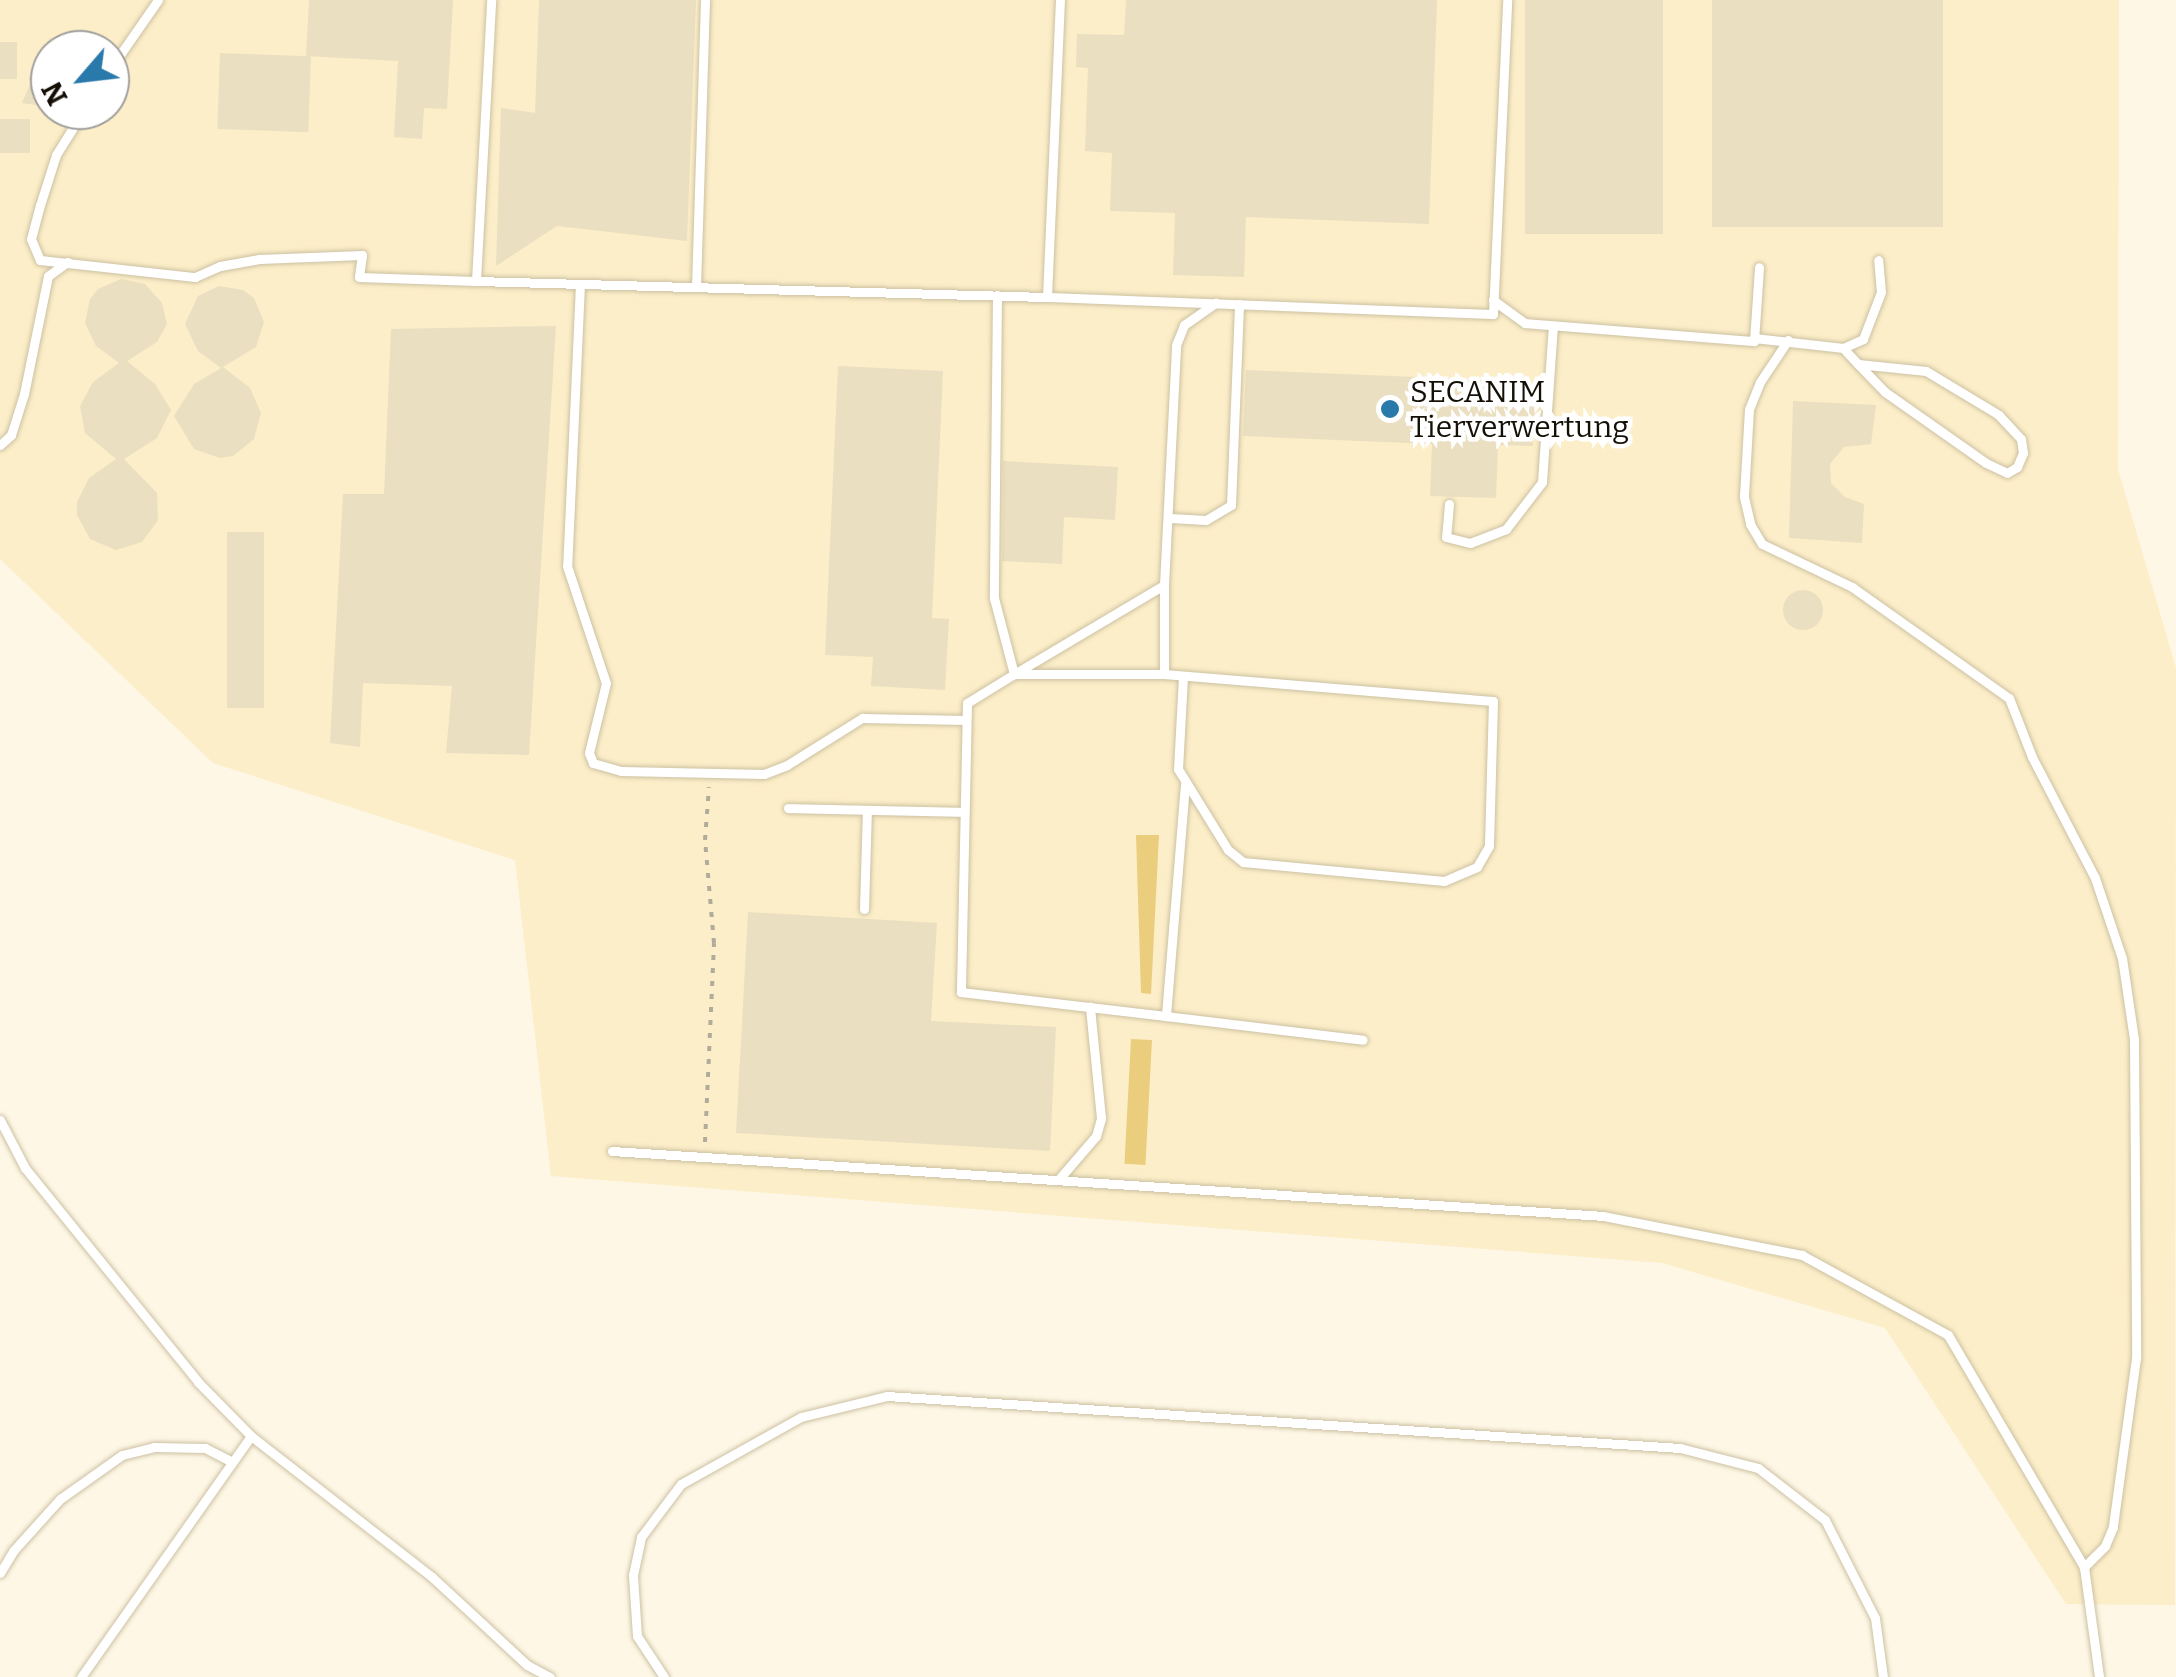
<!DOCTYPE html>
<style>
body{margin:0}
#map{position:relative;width:2176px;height:1677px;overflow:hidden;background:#fef7e5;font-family:Bitter,serif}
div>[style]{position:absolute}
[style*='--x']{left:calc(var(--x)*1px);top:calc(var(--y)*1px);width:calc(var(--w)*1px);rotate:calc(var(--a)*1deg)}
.built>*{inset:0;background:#fceec8}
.green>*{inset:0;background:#eacd7d;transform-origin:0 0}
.building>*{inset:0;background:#eadfc0;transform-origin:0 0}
.round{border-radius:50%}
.path>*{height:4px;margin-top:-2px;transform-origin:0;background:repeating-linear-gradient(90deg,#b1ab9c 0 5px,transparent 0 13px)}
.roads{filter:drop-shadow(0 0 2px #ccc1a3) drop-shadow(0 0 2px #ccc1a3)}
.service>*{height:9px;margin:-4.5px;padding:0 4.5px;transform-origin:4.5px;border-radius:4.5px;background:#fff}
.dots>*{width:28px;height:28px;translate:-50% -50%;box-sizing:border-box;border:5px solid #fff;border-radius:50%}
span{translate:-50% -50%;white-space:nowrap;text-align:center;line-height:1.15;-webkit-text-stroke:9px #fff;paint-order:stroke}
.poi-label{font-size:30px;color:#141006}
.left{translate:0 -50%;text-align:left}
.north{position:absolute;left:30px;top:30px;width:100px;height:100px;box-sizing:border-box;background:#fff;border:2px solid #a19f9b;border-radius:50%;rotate:242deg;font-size:28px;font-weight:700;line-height:40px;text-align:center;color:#141006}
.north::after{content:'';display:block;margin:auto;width:35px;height:45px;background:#297aab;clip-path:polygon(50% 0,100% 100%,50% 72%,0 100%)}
</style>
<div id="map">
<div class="built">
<div style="clip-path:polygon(evenodd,0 0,2119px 0,2118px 469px,2176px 668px,2175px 1605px,2066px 1604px,1885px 1328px,1662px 1263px,551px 1176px,515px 860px,213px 763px,0 559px,0 0,50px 50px,110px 50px,110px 110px,50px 110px,50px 50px)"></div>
</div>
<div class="green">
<div style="clip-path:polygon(1136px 835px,1159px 835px,1151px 994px,1141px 993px)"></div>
<div style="left:1131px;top:1039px;width:21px;height:125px;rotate:3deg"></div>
</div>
<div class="building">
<div style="clip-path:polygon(309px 0,453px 0,447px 109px,424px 108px,422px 139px,394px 137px,398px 61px,306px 56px)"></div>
<div style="clip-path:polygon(539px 0,696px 0,687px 241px,557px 226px,496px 266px,501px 108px,535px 113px)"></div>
<div style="clip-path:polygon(1126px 0,1437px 0,1429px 224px,1246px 217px,1244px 277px,1173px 275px,1175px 213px,1110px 211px,1112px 153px,1085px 151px,1088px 68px,1076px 67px,1077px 34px,1124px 35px)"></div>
<div style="left:1525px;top:0;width:138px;height:234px"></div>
<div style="left:1712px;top:0;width:231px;height:227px"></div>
<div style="clip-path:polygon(50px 37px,50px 107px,22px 103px)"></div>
<div style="left:0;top:42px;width:17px;height:37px"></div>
<div style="left:220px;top:53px;width:91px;height:76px;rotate:2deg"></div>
<div style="left:30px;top:119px;width:34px;height:30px;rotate:90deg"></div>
<div style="clip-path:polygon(121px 279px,145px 284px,162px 303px,167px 324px,157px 342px,127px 361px,155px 384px,171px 410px,157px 438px,124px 459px,157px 493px,158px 520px,142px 542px,116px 550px,90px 539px,77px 515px,77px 502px,89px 478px,116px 459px,85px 433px,80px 406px,93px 382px,119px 363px,96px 346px,85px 323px,90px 299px,98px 289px)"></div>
<div style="clip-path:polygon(219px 286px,243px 290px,254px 298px,264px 322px,256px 347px,221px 368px,198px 351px,185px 324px,198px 296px)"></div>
<div style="clip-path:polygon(556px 326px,529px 755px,446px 753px,452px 686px,363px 683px,360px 747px,330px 743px,343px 494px,384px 494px,391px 329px)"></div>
<div style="clip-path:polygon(838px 366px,943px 371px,932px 618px,949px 619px,945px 690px,871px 686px,873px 657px,825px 655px)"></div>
<div style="clip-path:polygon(223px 367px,250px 388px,261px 413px,254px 439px,233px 456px,220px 458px,194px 449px,174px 416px,194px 384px)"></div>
<div style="clip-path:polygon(1246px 370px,1536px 382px,1533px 446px,1498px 445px,1496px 498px,1430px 496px,1432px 444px,1243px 436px)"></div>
<div style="clip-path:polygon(1793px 401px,1876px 405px,1871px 444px,1844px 447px,1830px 464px,1831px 483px,1845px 497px,1864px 504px,1862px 543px,1789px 538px)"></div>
<div style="clip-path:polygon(1003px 461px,1118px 467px,1115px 520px,1064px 517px,1062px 564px,1002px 561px)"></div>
<div style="left:227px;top:532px;width:37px;height:176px"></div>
<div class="round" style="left:1783px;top:590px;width:40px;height:40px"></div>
<div style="clip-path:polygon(748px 912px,937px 923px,931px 1021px,1056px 1027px,1050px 1151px,736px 1133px)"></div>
</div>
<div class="path">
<div style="--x:705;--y:1142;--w:199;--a:-87.4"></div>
<div style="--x:714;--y:943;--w:103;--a:-95"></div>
<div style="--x:705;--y:840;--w:53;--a:-85.7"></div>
</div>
<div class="roads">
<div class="service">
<div style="--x:110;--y:69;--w:84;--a:-55.2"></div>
<div style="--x:84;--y:110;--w:53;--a:121.9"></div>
<div style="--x:56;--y:155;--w:52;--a:107.7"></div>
<div style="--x:40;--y:205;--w:35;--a:105"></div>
<div style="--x:31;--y:239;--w:23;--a:67"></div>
<div style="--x:40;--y:260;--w:156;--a:6.3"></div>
<div style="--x:195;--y:277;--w:27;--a:-24"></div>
<div style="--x:220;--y:266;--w:40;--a:-10"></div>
<div style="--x:259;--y:259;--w:103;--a:-2.2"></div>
<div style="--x:362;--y:255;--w:22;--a:98"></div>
<div style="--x:359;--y:277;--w:117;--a:2"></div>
<div style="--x:476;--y:281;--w:281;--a:-86.9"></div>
<div style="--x:476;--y:281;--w:571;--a:1.61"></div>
<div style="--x:1047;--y:297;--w:297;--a:-87.5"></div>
<div style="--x:580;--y:284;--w:282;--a:92.6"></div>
<div style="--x:567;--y:566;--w:123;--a:71.6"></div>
<div style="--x:606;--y:683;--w:72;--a:103.7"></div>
<div style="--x:589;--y:753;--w:11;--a:68"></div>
<div style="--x:593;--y:763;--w:29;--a:16"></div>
<div style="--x:621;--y:771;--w:143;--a:1.2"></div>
<div style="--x:764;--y:774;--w:25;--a:-21"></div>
<div style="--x:787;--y:765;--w:89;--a:-32.1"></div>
<div style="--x:862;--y:718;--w:104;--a:1.1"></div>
<div style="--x:696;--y:287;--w:287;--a:-88.2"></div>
<div style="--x:997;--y:295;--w:303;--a:90.6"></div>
<div style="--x:994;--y:598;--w:79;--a:75.3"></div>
<div style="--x:1014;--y:674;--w:174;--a:-30.7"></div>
<div style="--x:1164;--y:585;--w:240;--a:-87.1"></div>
<div style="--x:1176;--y:345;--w:22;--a:-68"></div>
<div style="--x:1184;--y:325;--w:39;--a:-35"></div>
<div style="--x:1047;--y:297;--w:446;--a:2.2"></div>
<div style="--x:1493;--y:314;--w:314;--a:-87.4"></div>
<div style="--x:1493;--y:300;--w:39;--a:36"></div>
<div style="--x:1525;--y:323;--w:230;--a:4.5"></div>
<div style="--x:1754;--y:341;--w:74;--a:-86.1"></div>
<div style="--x:1754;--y:338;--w:90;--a:6.4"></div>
<div style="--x:1843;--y:348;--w:22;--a:-24"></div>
<div style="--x:1863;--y:339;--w:50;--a:-69"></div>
<div style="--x:1881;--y:292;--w:32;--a:-95"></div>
<div style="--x:1788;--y:340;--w:50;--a:123.7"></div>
<div style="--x:1760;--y:382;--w:29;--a:112"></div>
<div style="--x:1749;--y:409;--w:88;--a:93.3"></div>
<div style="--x:1744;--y:497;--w:28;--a:77"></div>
<div style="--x:1750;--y:524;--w:23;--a:59"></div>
<div style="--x:1762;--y:544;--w:100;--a:25.5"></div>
<div style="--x:1852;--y:587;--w:192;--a:35.3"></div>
<div style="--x:2009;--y:698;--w:63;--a:68.7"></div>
<div style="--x:2032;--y:757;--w:136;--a:62.5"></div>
<div style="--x:2095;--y:878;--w:84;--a:71.4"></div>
<div style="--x:2122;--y:958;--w:82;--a:81.6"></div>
<div style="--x:2134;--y:1039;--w:319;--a:89.6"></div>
<div style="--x:2136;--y:1358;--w:171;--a:97.8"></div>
<div style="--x:2113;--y:1527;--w:21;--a:113"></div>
<div style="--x:2105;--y:1546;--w:30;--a:135"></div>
<div style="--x:1843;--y:348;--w:22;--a:47"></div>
<div style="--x:1858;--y:364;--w:39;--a:46"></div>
<div style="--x:1885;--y:392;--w:123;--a:35.1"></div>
<div style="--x:1986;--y:463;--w:23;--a:25"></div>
<div style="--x:2007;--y:473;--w:12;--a:-31"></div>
<div style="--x:2017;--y:467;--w:15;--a:-67"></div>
<div style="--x:2023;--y:453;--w:14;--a:-98"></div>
<div style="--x:2021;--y:439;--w:33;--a:-133"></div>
<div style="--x:1999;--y:415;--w:85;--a:-148.9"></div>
<div style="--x:1926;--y:371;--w:68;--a:-174.1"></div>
<div style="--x:0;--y:445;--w:15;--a:-42"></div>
<div style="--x:11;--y:435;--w:43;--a:-72.4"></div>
<div style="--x:24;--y:394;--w:120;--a:-78.5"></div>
<div style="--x:48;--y:276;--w:24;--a:-36"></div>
<div style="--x:1449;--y:504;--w:33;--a:95"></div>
<div style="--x:1446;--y:537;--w:25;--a:14"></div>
<div style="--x:1470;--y:543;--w:39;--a:-21"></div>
<div style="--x:1506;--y:529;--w:59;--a:-52.5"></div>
<div style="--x:1542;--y:482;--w:156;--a:-86"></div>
<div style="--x:1170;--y:518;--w:36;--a:3"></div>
<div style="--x:1206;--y:520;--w:29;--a:-31"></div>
<div style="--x:1231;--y:505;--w:201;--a:-87.7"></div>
<div style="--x:1164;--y:585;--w:89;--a:90"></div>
<div style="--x:1164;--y:674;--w:330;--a:4.7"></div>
<div style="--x:1493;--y:701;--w:145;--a:91.6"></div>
<div style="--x:1489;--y:846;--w:24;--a:120"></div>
<div style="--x:1477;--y:867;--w:36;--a:157"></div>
<div style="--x:1444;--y:881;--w:202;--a:-174.6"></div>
<div style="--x:1243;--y:862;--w:19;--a:-141"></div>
<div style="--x:1228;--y:850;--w:95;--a:-121.7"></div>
<div style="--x:1178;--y:769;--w:93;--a:-86.9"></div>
<div style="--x:1164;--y:674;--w:150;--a:180"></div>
<div style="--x:1014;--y:674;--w:55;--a:148.3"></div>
<div style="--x:967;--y:703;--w:289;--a:91.2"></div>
<div style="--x:961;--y:992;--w:206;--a:6.7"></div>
<div style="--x:1185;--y:784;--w:233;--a:94.7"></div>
<div style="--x:1166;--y:1016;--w:198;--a:6.9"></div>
<div style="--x:788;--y:808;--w:176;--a:1.3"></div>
<div style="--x:864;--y:909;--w:99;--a:-88.3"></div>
<div style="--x:0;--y:1120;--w:54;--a:62.5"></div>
<div style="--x:25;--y:1168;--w:275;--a:51"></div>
<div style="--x:198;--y:1382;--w:76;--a:45.5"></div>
<div style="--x:251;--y:1436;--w:229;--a:37.9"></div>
<div style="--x:432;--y:1577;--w:129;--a:42.8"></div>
<div style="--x:527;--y:1665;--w:26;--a:28"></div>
<div style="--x:612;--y:1151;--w:993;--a:3.75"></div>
<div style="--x:1603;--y:1216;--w:203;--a:11.1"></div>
<div style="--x:1802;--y:1255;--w:166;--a:28.7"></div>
<div style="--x:1948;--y:1335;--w:269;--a:59.6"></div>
<div style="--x:2084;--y:1567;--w:111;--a:82.2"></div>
<div style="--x:1059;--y:1179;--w:57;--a:-49.3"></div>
<div style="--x:1096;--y:1136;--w:19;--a:-74"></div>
<div style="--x:1101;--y:1118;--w:112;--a:-95.7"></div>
<div style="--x:0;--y:1573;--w:27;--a:-59"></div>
<div style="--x:14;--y:1550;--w:69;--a:-48"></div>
<div style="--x:60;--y:1499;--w:76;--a:-35.4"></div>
<div style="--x:122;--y:1455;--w:33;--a:-14"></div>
<div style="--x:154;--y:1447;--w:51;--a:1.1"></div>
<div style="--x:205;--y:1448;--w:30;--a:27"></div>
<div style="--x:81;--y:1677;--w:295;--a:-54.8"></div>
<div style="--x:664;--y:1677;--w:49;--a:-123.4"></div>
<div style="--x:637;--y:1636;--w:61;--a:-93.8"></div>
<div style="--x:633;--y:1575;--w:39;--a:-78"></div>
<div style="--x:641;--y:1537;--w:66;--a:-53"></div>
<div style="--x:681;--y:1484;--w:137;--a:-29.2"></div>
<div style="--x:801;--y:1417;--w:89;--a:-13.7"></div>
<div style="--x:887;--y:1396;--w:795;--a:3.75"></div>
<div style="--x:1680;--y:1448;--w:81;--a:14.4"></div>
<div style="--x:1758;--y:1468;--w:85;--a:37.8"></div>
<div style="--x:1825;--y:1520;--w:110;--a:63"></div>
<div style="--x:1875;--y:1618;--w:60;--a:82.3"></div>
</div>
</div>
<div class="dots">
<div style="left:1390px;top:409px;background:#297aab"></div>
</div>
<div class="poi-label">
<span class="left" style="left:1410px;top:409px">SECANIM<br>Tierverwertung</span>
</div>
<div class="north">N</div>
</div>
